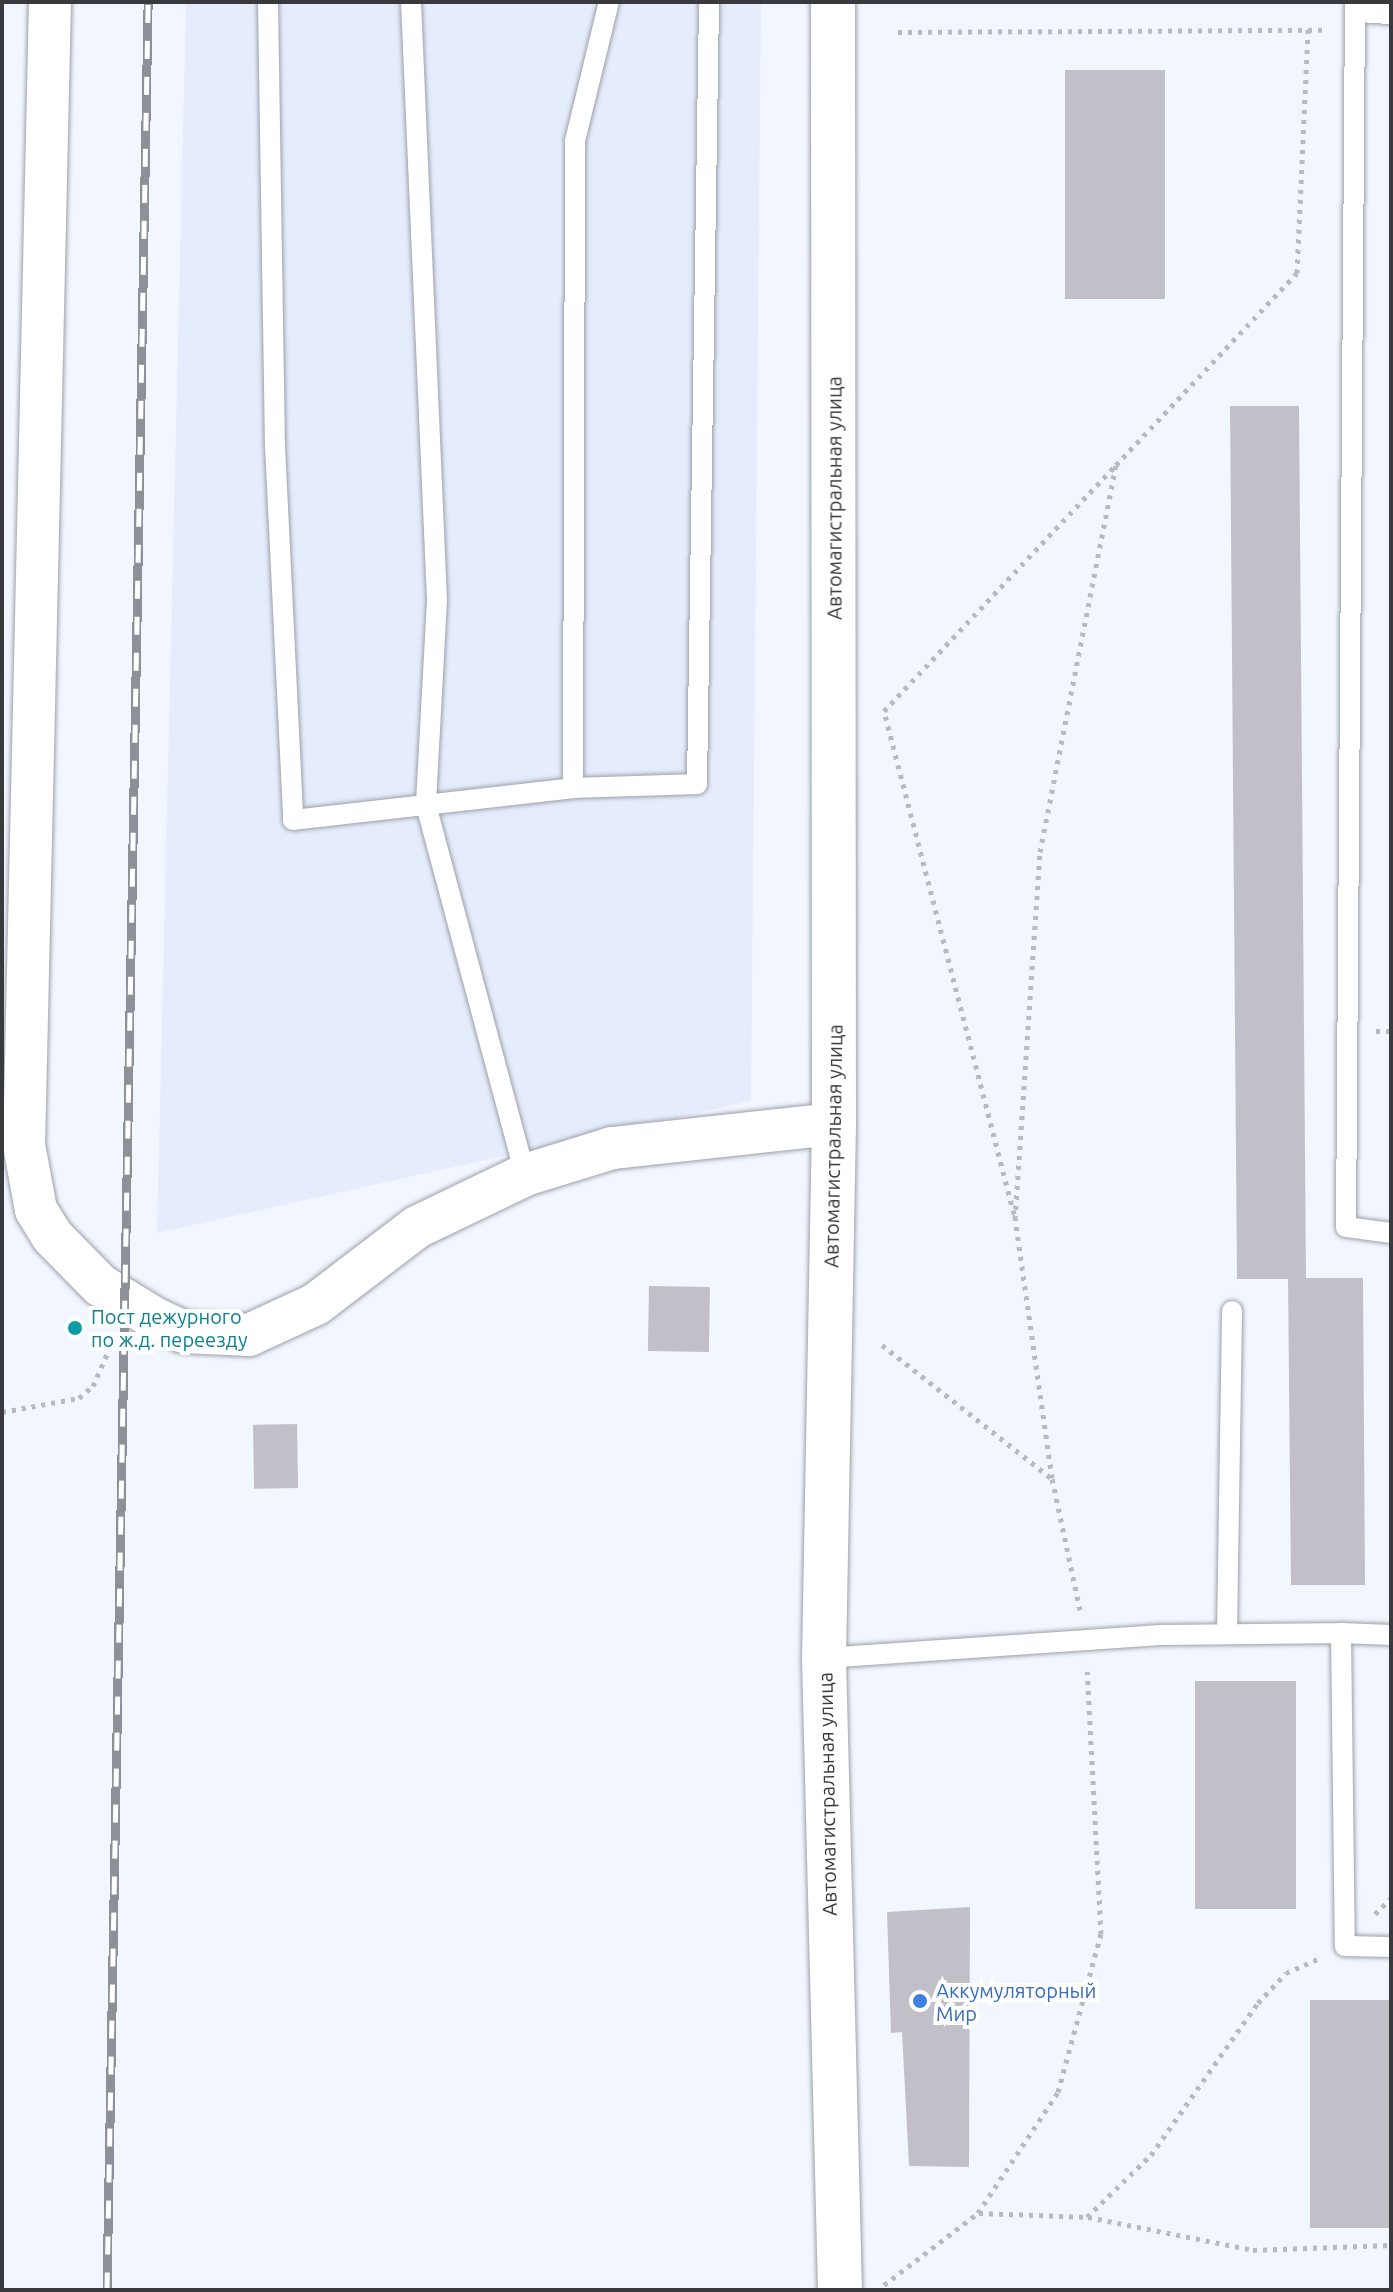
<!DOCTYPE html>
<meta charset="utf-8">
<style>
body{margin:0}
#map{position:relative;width:1393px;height:2292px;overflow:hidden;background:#f2f6ff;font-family:Ubuntu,sans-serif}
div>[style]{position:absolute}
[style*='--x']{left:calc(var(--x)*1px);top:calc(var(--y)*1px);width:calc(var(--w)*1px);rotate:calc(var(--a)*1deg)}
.built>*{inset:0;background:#e5edfd}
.building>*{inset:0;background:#c1c0c9;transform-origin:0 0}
.path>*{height:5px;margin-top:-2.5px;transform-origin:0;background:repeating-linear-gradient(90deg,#b7bac2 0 4px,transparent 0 10px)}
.roads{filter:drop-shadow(0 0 2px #9ca0a8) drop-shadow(0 0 2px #9ca0a8)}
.lane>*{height:20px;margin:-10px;padding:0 10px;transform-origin:10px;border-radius:10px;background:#fff}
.street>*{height:42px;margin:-21px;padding:0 21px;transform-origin:21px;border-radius:21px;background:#fff}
.secondary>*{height:44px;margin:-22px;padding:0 22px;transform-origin:22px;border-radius:22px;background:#fff}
.rail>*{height:9px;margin-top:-4.5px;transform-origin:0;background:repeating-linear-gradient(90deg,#fff 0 18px,#8d9096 0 36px);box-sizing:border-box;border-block:2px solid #8d9096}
.dots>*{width:22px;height:22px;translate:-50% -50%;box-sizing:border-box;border:4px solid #fff;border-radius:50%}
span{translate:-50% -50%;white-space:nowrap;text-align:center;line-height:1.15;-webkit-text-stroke:8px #fff;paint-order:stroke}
.street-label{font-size:20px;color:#383a3d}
.culture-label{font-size:20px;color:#0d838f}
.left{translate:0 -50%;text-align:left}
.shop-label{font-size:20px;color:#366cbe}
.frame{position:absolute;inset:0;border:4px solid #383a3d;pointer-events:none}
</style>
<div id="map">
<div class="built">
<div style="clip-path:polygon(186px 2px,761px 2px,751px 1101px,157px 1233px)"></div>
</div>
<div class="building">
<div style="left:1065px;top:70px;width:100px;height:229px"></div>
<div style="clip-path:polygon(1230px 406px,1299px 406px,1306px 1278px,1363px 1278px,1365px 1585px,1291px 1585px,1288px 1279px,1237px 1279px)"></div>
<div style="left:649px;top:1286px;width:61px;height:65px;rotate:1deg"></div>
<div style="left:297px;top:1424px;width:64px;height:44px;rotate:89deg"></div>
<div style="left:1195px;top:1681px;width:101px;height:228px"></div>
<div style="clip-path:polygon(970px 1907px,969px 2167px,909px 2166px,902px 2032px,891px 2033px,887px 1912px)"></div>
<div style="left:1310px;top:2000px;width:81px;height:228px"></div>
</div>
<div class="path">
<div style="--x:898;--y:32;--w:427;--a:-0.3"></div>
<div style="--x:1376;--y:1031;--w:15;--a:0"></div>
<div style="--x:1014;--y:1214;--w:520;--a:-104.49"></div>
<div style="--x:884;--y:711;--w:335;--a:-46.7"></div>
<div style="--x:882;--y:1345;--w:215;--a:38.2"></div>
<div style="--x:2;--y:1412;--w:78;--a:-10.3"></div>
<div style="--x:79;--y:1398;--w:18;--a:-41"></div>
<div style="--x:93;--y:1386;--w:45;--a:-66.3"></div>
<div style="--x:1080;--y:1610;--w:135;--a:-102"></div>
<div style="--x:1052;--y:1478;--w:262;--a:-98.1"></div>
<div style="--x:1015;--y:1219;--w:368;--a:-86.1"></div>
<div style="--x:1040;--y:852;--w:394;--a:-78.9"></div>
<div style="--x:1116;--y:465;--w:264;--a:-46.7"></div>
<div style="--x:1297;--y:273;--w:244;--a:-87.4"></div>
<div style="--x:1375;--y:1914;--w:23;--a:-45"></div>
<div style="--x:979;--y:2213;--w:108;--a:2.1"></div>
<div style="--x:1087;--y:2217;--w:89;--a:-44.1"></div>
<div style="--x:1151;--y:2155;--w:186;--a:-54.9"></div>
<div style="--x:1258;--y:2003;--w:41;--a:-47"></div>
<div style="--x:1286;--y:1973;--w:34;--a:-24"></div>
<div style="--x:1088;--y:2217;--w:168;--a:11.3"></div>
<div style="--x:1253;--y:2250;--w:138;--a:-2.1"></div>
<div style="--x:884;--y:2285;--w:118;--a:-37.5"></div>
<div style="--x:978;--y:2213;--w:145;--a:-56.5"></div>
<div style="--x:1058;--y:2092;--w:164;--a:-74.8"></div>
<div style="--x:1101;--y:1934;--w:263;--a:-93"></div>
</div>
<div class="roads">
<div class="lane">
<div style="--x:268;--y:2;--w:444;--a:89.1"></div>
<div style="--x:275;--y:446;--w:374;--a:87.2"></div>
<div style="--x:293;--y:820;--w:282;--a:-6.5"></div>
<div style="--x:573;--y:788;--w:647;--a:-89.82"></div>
<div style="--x:575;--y:141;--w:143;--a:-76.3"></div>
<div style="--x:411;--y:2;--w:599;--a:87.51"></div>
<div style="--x:437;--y:600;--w:205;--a:93.1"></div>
<div style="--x:426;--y:805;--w:383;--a:75"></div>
<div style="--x:1355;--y:2;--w:1225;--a:90.42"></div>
<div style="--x:1346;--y:1227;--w:45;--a:7.6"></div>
<div style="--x:573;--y:788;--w:124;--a:-1.8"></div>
<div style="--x:697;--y:784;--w:782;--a:-89.12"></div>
<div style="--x:1227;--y:1633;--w:322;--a:-89.1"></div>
<div style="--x:1341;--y:1633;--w:50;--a:2.3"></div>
<div style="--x:824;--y:1658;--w:341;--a:-3.9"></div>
<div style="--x:1164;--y:1635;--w:177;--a:-0.6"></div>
<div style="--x:1341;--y:1633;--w:313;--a:89.3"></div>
<div style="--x:1345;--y:1946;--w:46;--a:1.2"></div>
</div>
<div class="street">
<div style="--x:50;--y:2;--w:1143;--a:91.3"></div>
<div style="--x:24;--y:1145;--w:66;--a:79.5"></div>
<div style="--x:36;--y:1210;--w:31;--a:58"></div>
<div style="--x:52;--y:1236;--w:69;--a:45.6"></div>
<div style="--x:100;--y:1285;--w:63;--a:31.4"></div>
<div style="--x:154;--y:1318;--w:33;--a:25"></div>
<div style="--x:184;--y:1332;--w:65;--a:2.6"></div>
<div style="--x:249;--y:1335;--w:74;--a:-24.8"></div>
<div style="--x:316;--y:1304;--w:127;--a:-37.3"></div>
<div style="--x:417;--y:1227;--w:120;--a:-25.7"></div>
<div style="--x:525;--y:1175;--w:91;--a:-17.2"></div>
<div style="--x:612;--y:1148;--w:223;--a:-6.2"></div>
<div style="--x:1372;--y:2;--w:19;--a:3"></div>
</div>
<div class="secondary">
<div style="--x:833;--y:2;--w:1122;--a:89.95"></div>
<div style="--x:834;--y:1124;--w:534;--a:91.07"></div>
<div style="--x:824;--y:1658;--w:632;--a:88.55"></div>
</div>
</div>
<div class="rail">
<div style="--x:107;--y:2290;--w:2288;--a:-88.97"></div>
</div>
<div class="dots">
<div style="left:75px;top:1328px;background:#0f9aa8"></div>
<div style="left:920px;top:2001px;background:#3f7fe0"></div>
</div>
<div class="street-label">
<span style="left:834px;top:498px;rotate:-90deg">Автомагистральная улица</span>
<span style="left:833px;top:1146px;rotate:-89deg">Автомагистральная улица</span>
<span style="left:827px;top:1794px;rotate:-91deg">Автомагистральная улица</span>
</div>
<div class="culture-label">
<span class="left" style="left:91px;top:1328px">Пост дежурного<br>по ж.д. переезду</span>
</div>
<div class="shop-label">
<span class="left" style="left:936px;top:2002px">Аккумуляторный<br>Мир</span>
</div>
<div class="frame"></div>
</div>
